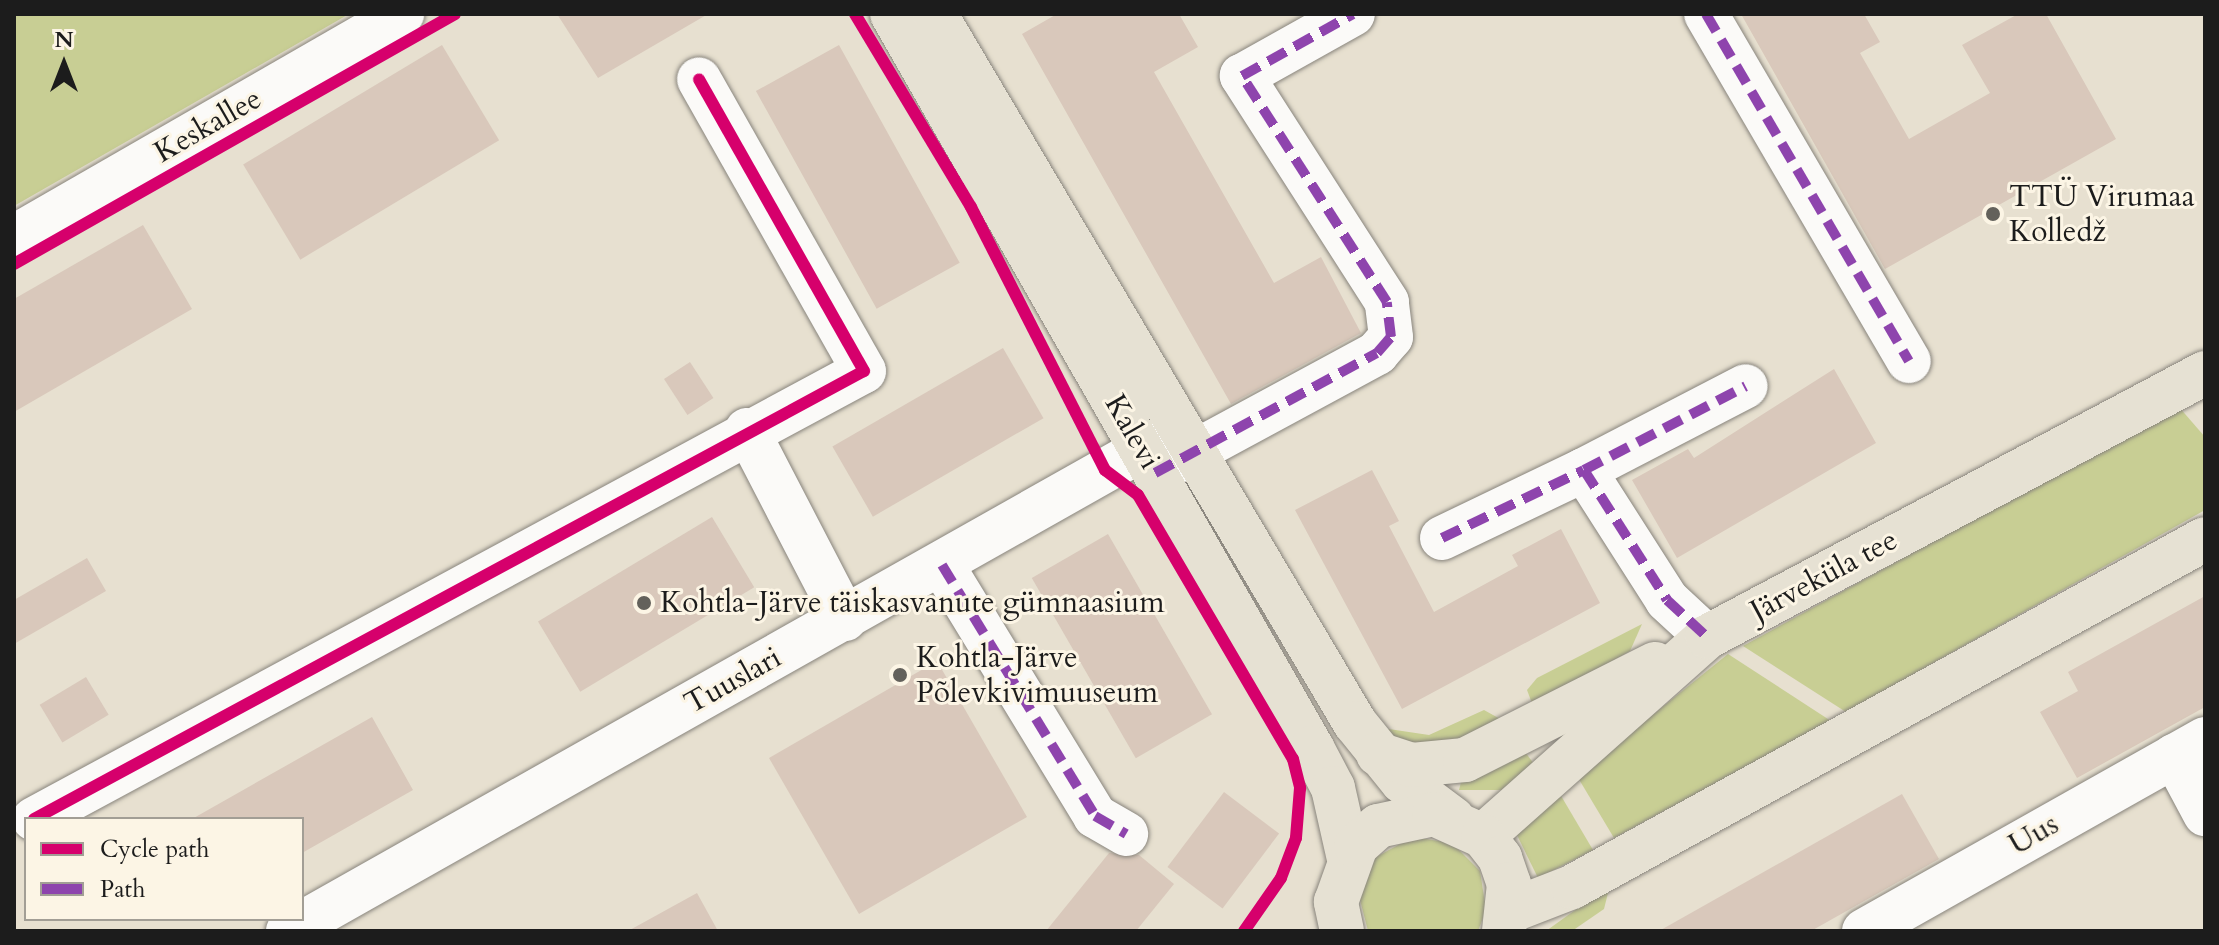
<!DOCTYPE html>
<meta charset="utf-8">
<style>
body{margin:0}
#map{position:relative;width:2219px;height:945px;overflow:hidden;background:#e7e0d0;font-family:Cardo,serif}
div>[style]{position:absolute}
[style*='--x']{left:calc(var(--x)*1px);top:calc(var(--y)*1px);width:calc(var(--w)*1px);rotate:calc(var(--a)*1deg)}
.green>*{inset:0;background:#c8ce94}
.building>*{inset:0;background:#d9c8bb;transform-origin:0 0}
.roads{filter:drop-shadow(0 0 2px #88847c) drop-shadow(0 0 2px #88847c)}
.minor>*{height:44px;margin:-22px;padding:0 22px;transform-origin:22px;border-radius:22px;background:#fbfaf8}
.major>*{height:44px;margin:-22px;padding:0 22px;transform-origin:22px;border-radius:22px;background:#e6e1d3}
.quiet>*{height:10px;margin-top:-5px;transform-origin:0;background:repeating-linear-gradient(90deg,#8e44ad 0 20px,transparent 0 30px)}
.cycleway>*{height:12px;margin:-6px;padding:0 6px;transform-origin:6px;border-radius:6px;background:#d6006c}
.dots>*{width:22px;height:22px;translate:-50% -50%;box-sizing:border-box;border:4px solid #fcf5e5;border-radius:50%}
span{translate:-50% -50%;white-space:nowrap;text-align:center;line-height:1.15;-webkit-text-stroke:6px #fcf5e5;paint-order:stroke}
.street-label{font-size:30px;color:#1c1c1c}
.poi-label{font-size:30px;color:#1c1c1c}
.left{translate:0 -50%;text-align:left}
.frame{position:absolute;inset:0;border:16px solid #1c1c1c;pointer-events:none}
.legend{position:absolute;left:24px;top:817px;width:280px;height:104px;box-sizing:border-box;background:#fcf5e5;border:2px solid #a29e95;margin:0;padding:10px 14px;list-style:none;font-size:24px;color:#1c1c1c}
.legend li{display:flex;align-items:center;gap:16px;height:40px}
.legend b{width:40px;border:2px solid #a29e95}
.north{position:absolute;left:24px;top:24px;width:80px;height:80px;-webkit-text-stroke:6px #fcf5e5;paint-order:stroke;rotate:0deg;font-size:22px;font-weight:700;line-height:32px;text-align:center;color:#1c1c1c}
.north::after{content:'';display:block;margin:auto;width:28px;height:36px;background:#1c1c1c;clip-path:polygon(50% 0,100% 100%,50% 72%,0 100%)}
</style>
<div id="map">
<div class="green">
<div style="clip-path:polygon(14px 14px,349px 14px,14px 206px)"></div>
<div style="clip-path:polygon(2179px 407px,2205px 437px,2205px 510px,1846px 712px,1743px 646px)"></div>
<div style="clip-path:polygon(1642px 624px,1630px 651px,1533px 706px,1527px 690px,1537px 678px)"></div>
<div style="clip-path:polygon(1728px 654px,1831px 721px,1614px 838px,1577px 776px)"></div>
<div style="clip-path:polygon(1484px 710px,1502px 720px,1453px 748px,1401px 748px,1382px 728px,1429px 735px)"></div>
<div style="clip-path:polygon(1520px 745px,1537px 768px,1504px 790px,1459px 790px,1462px 778px)"></div>
<div style="clip-path:polygon(1557px 789px,1593px 850px,1538px 878px,1515px 831px)"></div>
<div style="clip-path:polygon(1413px 837px,1452px 843px,1480px 871px,1486px 910px,1478px 931px,1368px 931px,1359px 896px,1364px 875px,1376px 857px)"></div>
<div style="clip-path:polygon(1610px 885px,1604px 909px,1572px 931px,1546px 931px)"></div>
</div>
<div class="building">
<div style="clip-path:polygon(557px 14px,708px 14px,598px 78px)"></div>
<div style="clip-path:polygon(1057px 14px,1179px 14px,1198px 47px,1154px 72px,1274px 283px,1321px 257px,1361px 333px,1231px 404px,1022px 34px)"></div>
<div style="clip-path:polygon(1741px 14px,1864px 14px,1880px 42px,1860px 53px,1909px 139px,1990px 93px,1962px 45px,2018px 14px,2046px 14px,2116px 139px,1885px 269px)"></div>
<div style="left:442px;top:45px;width:111px;height:232px;rotate:59deg"></div>
<div style="left:839px;top:45px;width:249px;height:95px;rotate:61deg"></div>
<div style="clip-path:polygon(143px 225px,192px 309px,14px 412px,14px 299px)"></div>
<div style="left:1003px;top:348px;width:81px;height:197px;rotate:60deg"></div>
<div style="left:690px;top:362px;width:43px;height:31px;rotate:57deg"></div>
<div style="clip-path:polygon(1834px 369px,1876px 443px,1677px 558px,1632px 480px,1688px 449px,1694px 458px)"></div>
<div style="clip-path:polygon(1372px 470px,1399px 521px,1389px 526px,1434px 612px,1518px 566px,1512px 555px,1561px 529px,1600px 603px,1402px 709px,1295px 510px)"></div>
<div style="left:712px;top:517px;width:82px;height:203px;rotate:59deg"></div>
<div style="left:1108px;top:534px;width:208px;height:88px;rotate:60deg"></div>
<div style="clip-path:polygon(87px 558px,106px 591px,14px 644px,14px 600px)"></div>
<div style="clip-path:polygon(2205px 596px,2205px 707px,2077px 778px,2040px 712px,2078px 691px,2068px 672px)"></div>
<div style="left:937px;top:661px;width:180px;height:194px;rotate:60deg"></div>
<div style="left:86px;top:677px;width:44px;height:54px;rotate:59deg"></div>
<div style="clip-path:polygon(372px 717px,413px 790px,302px 853px,302px 819px,192px 819px)"></div>
<div style="left:1224px;top:792px;width:69px;height:94px;rotate:37deg"></div>
<div style="clip-path:polygon(1902px 794px,1939px 859px,1811px 931px,1659px 931px)"></div>
<div style="clip-path:polygon(1109px 853px,1139px 855px,1174px 884px,1136px 931px,1046px 931px)"></div>
<div style="clip-path:polygon(697px 893px,718px 931px,628px 931px)"></div>
</div>
<div class="roads">
<div class="minor">
<div style="--x:1706;--y:14;--w:402;--a:59.7"></div>
<div style="--x:14;--y:237;--w:448;--a:-29.9"></div>
<div style="--x:747;--y:430;--w:213;--a:62.6"></div>
<div style="--x:1161;--y:470;--w:246;--a:-28.4"></div>
<div style="--x:1377;--y:353;--w:21;--a:-49"></div>
<div style="--x:1391;--y:337;--w:35;--a:-97"></div>
<div style="--x:1387;--y:302;--w:269;--a:-122.7"></div>
<div style="--x:1242;--y:76;--w:127;--a:-29.2"></div>
<div style="--x:1584;--y:470;--w:182;--a:-27.4"></div>
<div style="--x:1442;--y:538;--w:157;--a:-25.6"></div>
<div style="--x:1584;--y:470;--w:154;--a:57.4"></div>
<div style="--x:1667;--y:600;--w:54;--a:42.8"></div>
<div style="--x:942;--y:565;--w:294;--a:58.6"></div>
<div style="--x:1095;--y:816;--w:36;--a:30"></div>
<div style="--x:2174;--y:756;--w:66;--a:61.9"></div>
<div style="--x:34;--y:819;--w:943;--a:-28.36"></div>
<div style="--x:864;--y:371;--w:335;--a:-119.5"></div>
<div style="--x:288;--y:931;--w:1018;--a:-29.41"></div>
<div style="--x:1864;--y:931;--w:391;--a:-29.4"></div>
</div>
<div class="major">
<div style="--x:892;--y:14;--w:846;--a:60.22"></div>
<div style="--x:1312;--y:748;--w:45;--a:62.3"></div>
<div style="--x:1333;--y:788;--w:73;--a:77.3"></div>
<div style="--x:935;--y:14;--w:824;--a:59.36"></div>
<div style="--x:1355;--y:723;--w:75;--a:51"></div>
<div style="--x:1402;--y:781;--w:64;--a:36.7"></div>
<div style="--x:1378;--y:754;--w:36;--a:18"></div>
<div style="--x:1412;--y:765;--w:53;--a:-5.4"></div>
<div style="--x:1465;--y:760;--w:213;--a:-26.8"></div>
<div style="--x:1483;--y:836;--w:300;--a:-41.6"></div>
<div style="--x:1707;--y:637;--w:564;--a:-27.93"></div>
<div style="--x:1510;--y:911;--w:66;--a:-21.2"></div>
<div style="--x:1572;--y:887;--w:722;--a:-28.8"></div>
<div style="--x:1342;--y:931;--w:30;--a:-102"></div>
<div style="--x:1336;--y:902;--w:59;--a:-70.3"></div>
<div style="--x:1356;--y:846;--w:30;--a:-42"></div>
<div style="--x:1378;--y:826;--w:57;--a:-12.1"></div>
<div style="--x:1434;--y:814;--w:54;--a:24.2"></div>
<div style="--x:1483;--y:836;--w:28;--a:52"></div>
<div style="--x:1500;--y:858;--w:28;--a:71"></div>
<div style="--x:1509;--y:884;--w:47;--a:96.1"></div>
</div>
</div>
<div class="quiet">
<div style="--x:1706;--y:14;--w:402;--a:59.7"></div>
<div style="--x:1584;--y:470;--w:182;--a:-27.4"></div>
<div style="--x:1155;--y:473;--w:252;--a:-28.4"></div>
<div style="--x:1377;--y:353;--w:21;--a:-49"></div>
<div style="--x:1391;--y:337;--w:35;--a:-97"></div>
<div style="--x:1387;--y:302;--w:269;--a:-122.7"></div>
<div style="--x:1242;--y:76;--w:127;--a:-29.2"></div>
<div style="--x:1442;--y:538;--w:157;--a:-25.6"></div>
<div style="--x:1584;--y:470;--w:154;--a:57.4"></div>
<div style="--x:1667;--y:600;--w:54;--a:42.8"></div>
<div style="--x:942;--y:565;--w:294;--a:58.6"></div>
<div style="--x:1095;--y:816;--w:36;--a:30"></div>
</div>
<div class="cycleway">
<div style="--x:855;--y:14;--w:225;--a:59"></div>
<div style="--x:971;--y:207;--w:295;--a:63"></div>
<div style="--x:1105;--y:470;--w:41;--a:37.1"></div>
<div style="--x:1138;--y:495;--w:306;--a:59.6"></div>
<div style="--x:1293;--y:759;--w:30;--a:76"></div>
<div style="--x:1300;--y:788;--w:50;--a:94.6"></div>
<div style="--x:1296;--y:838;--w:43;--a:110.6"></div>
<div style="--x:1281;--y:878;--w:65;--a:124.9"></div>
<div style="--x:14;--y:264;--w:507;--a:-29.55"></div>
<div style="--x:34;--y:819;--w:943;--a:-28.36"></div>
<div style="--x:864;--y:371;--w:335;--a:-119.5"></div>
</div>
<div class="dots">
<div style="left:1993px;top:214px;background:#63615b"></div>
<div style="left:644px;top:603px;background:#63615b"></div>
<div style="left:900px;top:675px;background:#63615b"></div>
</div>
<div class="street-label">
<span style="left:208px;top:126px;rotate:-30deg">Keskallee</span>
<span style="left:1132px;top:432px;rotate:60deg">Kalevi</span>
<span style="left:1824px;top:576px;rotate:-28deg">Järveküla tee</span>
<span style="left:733px;top:681px;rotate:-29deg">Tuuslari</span>
<span style="left:2034px;top:835px;rotate:-30deg">Uus</span>
</div>
<div class="poi-label">
<span class="left" style="left:2009px;top:214px">TTÜ Virumaa<br>Kolledž</span>
<span class="left" style="left:660px;top:603px">Kohtla-Järve täiskasvanute gümnaasium</span>
<span class="left" style="left:916px;top:675px">Kohtla-Järve<br>Põlevkivimuuseum</span>
</div>
<div class="frame"></div>
<ul class="legend">
<li><b style="height:10px;background:#d6006c"></b>Cycle path</li>
<li><b style="height:10px;background:#8e44ad"></b>Path</li>
</ul>
<div class="north">N</div>
</div>
